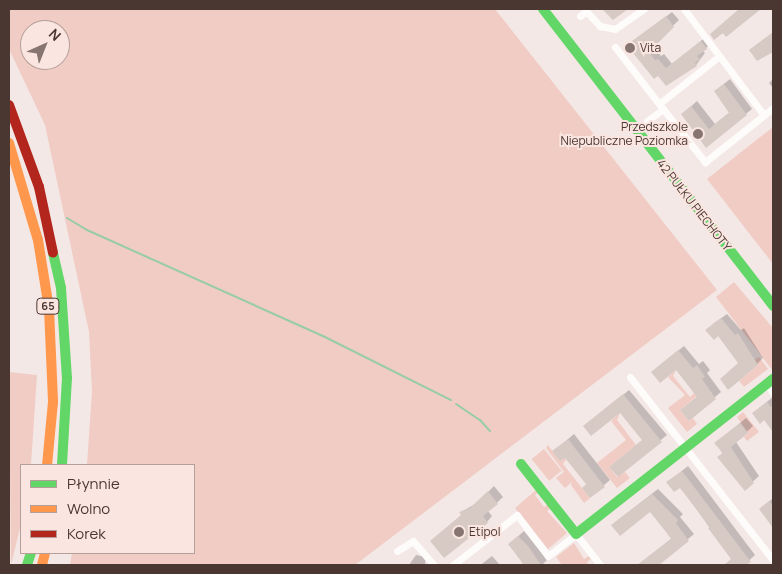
<!DOCTYPE html>
<meta charset="utf-8">
<style>
body{margin:0}
#map{position:relative;width:782px;height:574px;overflow:hidden;background:#f4e8e6;font-family:Manrope,sans-serif}
div>[style]{position:absolute}
[style*='--x']{left:calc(var(--x)*1px);top:calc(var(--y)*1px);width:calc(var(--w)*1px);rotate:calc(var(--a)*1deg)}
.green>*{inset:0;background:#f0ccc4;transform-origin:0 0}
.shadow>*{inset:0;background:#0003}
.stream>*{height:2px;margin:-1px;padding:0 1px;transform-origin:1px;border-radius:1px;background:#98cca6}
.building>*{inset:0;background:#d7cac4}
.street>*{height:7px;margin:-3.5px;padding:0 3.5px;transform-origin:3.5px;border-radius:3.5px;background:#fdfcfb}
.fast>*{height:10px;margin:-5px;padding:0 5px;transform-origin:5px;border-radius:5px;background:#63d668}
.slow>*{height:10px;margin:-5px;padding:0 5px;transform-origin:5px;border-radius:5px;background:#ff974d}
.jam>*{height:10px;margin:-5px;padding:0 5px;transform-origin:5px;border-radius:5px;background:#b3261e}
.dots>*{width:14px;height:14px;translate:-50% -50%;box-sizing:border-box;border:2px solid #fae5e0;border-radius:50%}
span{translate:-50% -50%;white-space:nowrap;text-align:center;line-height:1.15;-webkit-text-stroke:4px #fae5e0;paint-order:stroke}
.shield-label span{padding:1px 4px;background:#fae5e0;border:1px solid;border-radius:4px;-webkit-text-stroke-width:0}
.shield-label{font-size:11px;color:#4b3732;font-weight:700}
.poi-label{font-size:12px;color:#4b3732}
.left{translate:0 -50%;text-align:left}
.right{translate:-100% -50%;text-align:right}
.street-label{font-size:12px;color:#4b3732}
.frame{position:absolute;inset:0;border:10px solid #4b3732;pointer-events:none}
.legend{position:absolute;left:20px;top:464px;width:175px;height:90px;box-sizing:border-box;background:#fae5e0;border:1px solid #b49f9a;margin:0;padding:6px 9px;list-style:none;font-size:15px;color:#4b3732}
.legend li{display:flex;align-items:center;gap:10px;height:25px}
.legend b{width:25px;border:1px solid #b49f9a}
.north{position:absolute;left:20px;top:20px;width:50px;height:50px;box-sizing:border-box;background:#fae5e0;border:1px solid #b49f9a;border-radius:50%;rotate:44deg;font-size:14px;font-weight:700;line-height:20px;text-align:center;color:#4b3732}
.north::after{content:'';display:block;margin:auto;width:18px;height:22px;background:#867571;clip-path:polygon(50% 0,100% 100%,50% 72%,0 100%)}
</style>
<div id="map">
<div class="green">
<div style="clip-path:polygon(evenodd,9px 9px,495px 9px,717px 290px,355px 565px,70px 565px,72px 553px,194px 553px,194px 465px,87px 465px,92px 391px,89px 332px,45px 125px,9px 49px,9px 9px,30px 30px,60px 30px,60px 60px,30px 60px,30px 30px)"></div>
<div style="clip-path:polygon(773px 127px,773px 264px,707px 179px)"></div>
<div style="clip-path:polygon(734px 282px,773px 328px,773px 371px,716px 297px)"></div>
<div style="clip-path:polygon(759px 357px,768px 369px,744px 387px,739px 381px,758px 365px,754px 360px)"></div>
<div style="clip-path:polygon(676px 370px,673px 376px,690px 397px,694px 393px,697px 396px,680px 410px,689px 421px,693px 418px,697px 424px,687px 432px,668px 408px,685px 395px,668px 377px)"></div>
<div style="clip-path:polygon(9px 372px,37px 375px,31px 465px,21px 465px,21px 524px,11px 565px)"></div>
<div style="clip-path:polygon(743px 412px,759px 432px,747px 441px,744px 437px,748px 433px,737px 417px)"></div>
<div style="clip-path:polygon(620px 413px,617px 420px,636px 445px,609px 467px,617px 477px,625px 472px,630px 478px,617px 488px,597px 463px,626px 440px,611px 421px)"></div>
<div style="clip-path:polygon(548px 445px,560px 461px,565px 458px,566px 460px,563px 464px,590px 498px,584px 503px,571px 485px,572px 482px,565px 488px,556px 478px,564px 472px,546px 448px)"></div>
<div style="left:544px;top:449px;width:28px;height:16px;rotate:51deg"></div>
<div style="clip-path:polygon(535px 491px,539px 492px,535px 495px,544px 507px,548px 504px,551px 508px,547px 511px,567px 533px,548px 549px,515px 508px)"></div>
<div style="clip-path:polygon(574px 543px,584px 559px,589px 556px,591px 559px,587px 562px,589px 565px,562px 565px,556px 557px)"></div>
</div>
<div class="shadow">
<div style="clip-path:polygon(672px 12px,679px 20px,653px 45px,661px 56px,664px 54px,672px 64px,707px 36px,712px 42px,703px 51px,705px 53px,696px 65px,666px 84px,636px 40px)"></div>
<div style="clip-path:polygon(730px 79px,752px 109px,706px 146px,688px 109px,697px 101px,715px 124px,730px 112px,715px 91px)"></div>
<div style="clip-path:polygon(773px 79px,773px 88px,769px 83px)"></div>
<div style="clip-path:polygon(727px 314px,741px 330px,744px 328px,763px 358px,757px 364px,740px 363px,713px 324px)"></div>
<div style="clip-path:polygon(684px 346px,699px 364px,703px 361px,710px 370px,707px 373px,721px 392px,689px 419px,687px 405px,698px 396px,676px 368px,658px 367px)"></div>
<div style="clip-path:polygon(629px 390px,667px 435px,618px 475px,643px 440px,620px 412px,585px 426px)"></div>
<div style="clip-path:polygon(773px 397px,773px 429px,759px 408px)"></div>
<div style="clip-path:polygon(746px 418px,753px 426px,736px 442px,759px 476px,745px 489px,716px 443px)"></div>
<div style="clip-path:polygon(574px 434px,610px 480px,590px 497px,587px 484px,560px 446px)"></div>
<div style="clip-path:polygon(688px 466px,755px 555px,744px 565px,724px 565px,732px 559px,680px 486px,668px 482px)"></div>
<div style="clip-path:polygon(494px 486px,503px 497px,488px 511px,492px 516px,487px 522px,461px 512px,477px 503px)"></div>
<div style="clip-path:polygon(658px 489px,683px 514px,680px 517px,694px 534px,657px 565px,644px 565px,642px 563px,648px 557px,672px 538px,650px 510px,618px 520px)"></div>
<div style="clip-path:polygon(773px 498px,773px 525px,761px 509px)"></div>
<div style="clip-path:polygon(524px 531px,547px 560px,542px 565px,523px 565px,515px 539px)"></div>
<div style="clip-path:polygon(416px 555px,426px 557px,425px 565px,409px 565px)"></div>
<div style="clip-path:polygon(492px 556px,500px 565px,481px 565px,483px 563px)"></div>
</div>
<div class="stream">
<div style="--x:67;--y:218;--w:23;--a:31"></div>
<div style="--x:87;--y:230;--w:261;--a:24.2"></div>
<div style="--x:325;--y:337;--w:141;--a:26.6"></div>
<div style="--x:456;--y:404;--w:29;--a:34"></div>
<div style="--x:480;--y:420;--w:15;--a:48"></div>
</div>
<div class="building">
<div style="clip-path:polygon(602px 9px,628px 9px,613px 20px)"></div>
<div style="clip-path:polygon(739px 9px,761px 9px,726px 37px,723px 33px,714px 40px,710px 34px)"></div>
<div style="clip-path:polygon(666px 16px,674px 27px,649px 52px,655px 60px,658px 59px,666px 68px,701px 41px,707px 49px,697px 56px,700px 59px,695px 63px,697px 66px,666px 86px,658px 76px,654px 79px,629px 48px,632px 41px)"></div>
<div style="clip-path:polygon(773px 32px,773px 52px,757px 61px,749px 50px)"></div>
<div style="clip-path:polygon(724px 84px,747px 115px,706px 148px,681px 114px,691px 106px,709px 129px,729px 113px,714px 91px)"></div>
<div style="clip-path:polygon(721px 318px,735px 335px,738px 333px,758px 365px,728px 390px,720px 379px,738px 363px,718px 336px,714px 340px,705px 330px)"></div>
<div style="clip-path:polygon(678px 350px,693px 368px,697px 365px,705px 377px,702px 379px,716px 399px,689px 421px,680px 410px,697px 397px,676px 370px,660px 383px,651px 372px)"></div>
<div style="clip-path:polygon(623px 394px,662px 442px,618px 477px,609px 467px,642px 440px,620px 413px,591px 436px,583px 426px)"></div>
<div style="clip-path:polygon(767px 402px,771px 407px,773px 405px,773px 432px,764px 420px,760px 424px,752px 413px)"></div>
<div style="clip-path:polygon(740px 423px,748px 433px,731px 447px,754px 483px,745px 491px,717px 457px,723px 453px,714px 443px)"></div>
<div style="clip-path:polygon(568px 439px,605px 487px,590px 498px,582px 488px,586px 484px,565px 458px,560px 461px,552px 451px)"></div>
<div style="clip-path:polygon(682px 471px,751px 562px,746px 565px,724px 565px,731px 559px,708px 528px,710px 527px,680px 488px,674px 492px,666px 482px)"></div>
<div style="clip-path:polygon(488px 491px,498px 504px,483px 516px,488px 523px,444px 558px,430px 541px,461px 515px,459px 512px,470px 508px)"></div>
<div style="clip-path:polygon(652px 494px,678px 520px,676px 523px,689px 541px,659px 565px,637px 565px,671px 539px,666px 532px,650px 512px,620px 536px,611px 525px)"></div>
<div style="clip-path:polygon(769px 501px,773px 506px,773px 528px,759px 509px)"></div>
<div style="clip-path:polygon(518px 536px,528px 546px,541px 565px,524px 565px,508px 544px)"></div>
</div>
<div class="street">
<div style="--x:684;--y:9;--w:133;--a:53"></div>
<div style="--x:580;--y:16;--w:8;--a:-40"></div>
<div style="--x:586;--y:11;--w:21;--a:47"></div>
<div style="--x:600;--y:26;--w:15;--a:11"></div>
<div style="--x:615;--y:29;--w:35;--a:-35"></div>
<div style="--x:615;--y:47;--w:78;--a:52.3"></div>
<div style="--x:663;--y:109;--w:20;--a:143"></div>
<div style="--x:660;--y:103;--w:74;--a:-38.4"></div>
<div style="--x:663;--y:109;--w:68;--a:51.6"></div>
<div style="--x:705;--y:162;--w:87;--a:-38.5"></div>
<div style="--x:630;--y:377;--w:232;--a:52"></div>
<div style="--x:767;--y:384;--w:11;--a:56"></div>
<div style="--x:397;--y:551;--w:19;--a:-32"></div>
<div style="--x:413;--y:541;--w:32;--a:49"></div>
<div style="--x:453;--y:565;--w:81;--a:-38"></div>
<div style="--x:517;--y:515;--w:51;--a:52.9"></div>
<div style="--x:548;--y:556;--w:36;--a:-38"></div>
<div style="--x:576;--y:534;--w:39;--a:52"></div>
</div>
<div class="fast">
<div style="--x:543;--y:9;--w:376;--a:52.2"></div>
<div style="--x:53;--y:253;--w:36;--a:77"></div>
<div style="--x:61;--y:288;--w:90;--a:86.2"></div>
<div style="--x:67;--y:378;--w:87;--a:93.3"></div>
<div style="--x:521;--y:464;--w:89;--a:51.8"></div>
<div style="--x:576;--y:534;--w:251;--a:-38.2"></div>
<div style="--x:27;--y:565;--w:13;--a:-72"></div>
</div>
<div class="slow">
<div style="--x:9;--y:143;--w:101;--a:73.4"></div>
<div style="--x:38;--y:240;--w:70;--a:80.9"></div>
<div style="--x:49;--y:309;--w:93;--a:87.5"></div>
<div style="--x:53;--y:402;--w:63;--a:95.4"></div>
<div style="--x:42;--y:565;--w:12;--a:-76"></div>
</div>
<div class="jam">
<div style="--x:9;--y:105;--w:87;--a:69.9"></div>
<div style="--x:39;--y:187;--w:67;--a:78"></div>
</div>
<div class="dots">
<div style="left:630px;top:48px;background:#867571"></div>
<div style="left:698px;top:134px;background:#867571"></div>
<div style="left:459px;top:532px;background:#867571"></div>
</div>
<div class="shield-label">
<span style="left:48px;top:306px">65</span>
</div>
<div class="poi-label">
<span class="left" style="left:640px;top:48px">Vita</span>
<span class="right" style="left:688px;top:134px">Przedszkole<br>Niepubliczne Poziomka</span>
<span class="left" style="left:469px;top:532px">Etipol</span>
</div>
<div class="street-label">
<span style="left:694px;top:205px;rotate:52deg">42 PUŁKU PIECHOTY</span>
</div>
<div class="frame"></div>
<ul class="legend">
<li><b style="height:6px;background:#63d668"></b>Płynnie</li>
<li><b style="height:6px;background:#ff974d"></b>Wolno</li>
<li><b style="height:6px;background:#b3261e"></b>Korek</li>
</ul>
<div class="north">N</div>
</div>
